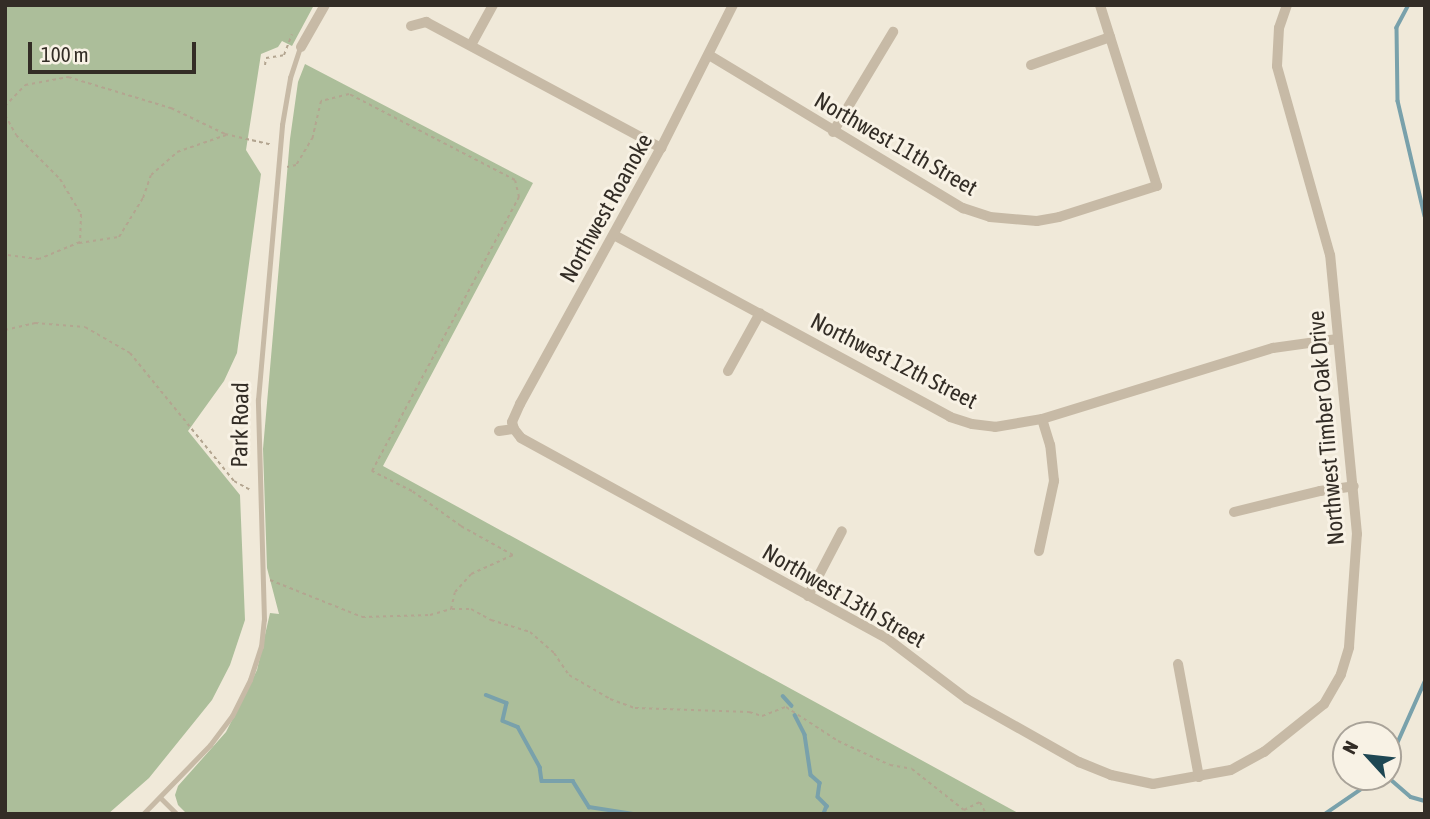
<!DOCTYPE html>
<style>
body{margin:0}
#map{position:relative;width:1430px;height:819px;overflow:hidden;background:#f0e9d9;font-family:"Asap Condensed",sans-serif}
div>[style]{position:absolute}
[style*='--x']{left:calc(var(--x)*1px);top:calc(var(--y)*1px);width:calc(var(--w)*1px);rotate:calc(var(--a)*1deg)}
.green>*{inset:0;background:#acbe9a}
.stream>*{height:3.5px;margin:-1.75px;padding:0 1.75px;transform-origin:1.75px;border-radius:1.75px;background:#79a1ab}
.path>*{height:2px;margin-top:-1px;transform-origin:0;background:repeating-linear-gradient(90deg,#b3a590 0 3.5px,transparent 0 7px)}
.lane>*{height:4.5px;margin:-2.25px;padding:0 2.25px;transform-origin:2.25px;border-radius:2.25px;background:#c7baa6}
.street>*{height:10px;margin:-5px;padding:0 5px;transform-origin:5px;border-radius:5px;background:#c7baa6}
span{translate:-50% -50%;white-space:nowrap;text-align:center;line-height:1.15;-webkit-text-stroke:6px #f8f2e5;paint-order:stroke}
.street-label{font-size:23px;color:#332d26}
.frame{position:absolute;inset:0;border:7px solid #332d26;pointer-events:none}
.north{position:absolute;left:1332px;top:721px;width:70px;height:70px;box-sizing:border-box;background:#f8f2e5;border:2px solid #a9a399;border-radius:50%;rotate:297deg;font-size:19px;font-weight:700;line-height:28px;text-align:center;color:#332d26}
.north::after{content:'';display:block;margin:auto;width:24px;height:32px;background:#1e4753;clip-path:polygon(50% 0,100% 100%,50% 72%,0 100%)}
.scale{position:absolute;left:28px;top:42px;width:168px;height:32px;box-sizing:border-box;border:4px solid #332d26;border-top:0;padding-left:9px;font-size:21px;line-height:24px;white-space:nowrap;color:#332d26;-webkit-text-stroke:5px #f8f2e5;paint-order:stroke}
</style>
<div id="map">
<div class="green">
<div style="clip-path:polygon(5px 5px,314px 5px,292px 46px,282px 41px,278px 47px,261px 54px,246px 150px,261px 174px,237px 353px,224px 381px,188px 431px,240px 495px,245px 620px,230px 665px,212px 700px,149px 778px,108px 814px,5px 814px)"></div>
<div style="clip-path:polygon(305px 64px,533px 183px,383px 466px,1020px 814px,187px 814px,178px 805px,175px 795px,178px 786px,226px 732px,257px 670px,270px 613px,279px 614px,267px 568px,263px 449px,290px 139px,298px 82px)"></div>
</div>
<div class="stream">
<div style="--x:1409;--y:5;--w:26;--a:118"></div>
<div style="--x:1397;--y:28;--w:73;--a:89.2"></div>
<div style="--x:1398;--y:101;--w:118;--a:76.8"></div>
<div style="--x:486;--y:695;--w:22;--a:21"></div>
<div style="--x:507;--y:703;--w:18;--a:103"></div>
<div style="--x:503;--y:721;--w:16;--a:22"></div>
<div style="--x:518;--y:727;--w:46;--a:61.2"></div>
<div style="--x:540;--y:767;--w:14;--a:82"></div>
<div style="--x:542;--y:781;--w:31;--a:0"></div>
<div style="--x:573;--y:781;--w:31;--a:58"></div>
<div style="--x:589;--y:807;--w:46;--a:8.8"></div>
<div style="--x:783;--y:696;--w:13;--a:48"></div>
<div style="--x:795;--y:715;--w:22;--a:63"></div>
<div style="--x:805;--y:735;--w:40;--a:81.5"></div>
<div style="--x:811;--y:775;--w:12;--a:42"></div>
<div style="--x:820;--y:783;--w:14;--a:98"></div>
<div style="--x:818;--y:797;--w:13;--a:45"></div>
<div style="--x:827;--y:806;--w:9;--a:111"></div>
<div style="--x:1388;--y:764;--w:91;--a:-66"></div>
<div style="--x:1388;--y:777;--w:30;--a:41"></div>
<div style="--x:1411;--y:797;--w:15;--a:16"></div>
<div style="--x:1325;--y:814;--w:65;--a:-34.4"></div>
</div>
<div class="path">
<div style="--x:265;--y:65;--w:7;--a:-82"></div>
<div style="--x:266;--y:58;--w:18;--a:-9"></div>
<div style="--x:284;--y:55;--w:22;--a:-69"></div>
<div style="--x:5;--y:106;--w:29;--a:-46"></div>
<div style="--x:25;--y:85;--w:44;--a:-10.5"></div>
<div style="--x:68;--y:77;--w:108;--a:16.8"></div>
<div style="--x:171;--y:108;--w:60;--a:25.7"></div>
<div style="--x:225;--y:134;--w:49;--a:12.9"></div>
<div style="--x:5;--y:115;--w:23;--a:61"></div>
<div style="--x:16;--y:135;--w:62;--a:45"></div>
<div style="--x:60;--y:179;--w:41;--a:59"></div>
<div style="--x:81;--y:214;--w:28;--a:92"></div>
<div style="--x:80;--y:242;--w:44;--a:157.5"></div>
<div style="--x:39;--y:259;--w:34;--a:-173"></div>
<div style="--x:79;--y:243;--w:40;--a:-8.5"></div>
<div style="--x:119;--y:237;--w:46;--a:-58.4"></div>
<div style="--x:143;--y:198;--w:24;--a:-71"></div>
<div style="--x:151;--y:175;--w:35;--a:-41"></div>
<div style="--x:177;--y:152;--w:52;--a:-19.1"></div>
<div style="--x:5;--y:330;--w:31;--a:-13"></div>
<div style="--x:35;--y:323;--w:50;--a:4.6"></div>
<div style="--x:85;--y:327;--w:52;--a:30"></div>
<div style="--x:130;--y:353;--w:165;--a:50.9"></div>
<div style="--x:234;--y:481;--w:18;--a:29"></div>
<div style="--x:270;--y:580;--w:99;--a:21.9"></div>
<div style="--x:362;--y:617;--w:68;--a:-1.7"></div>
<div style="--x:430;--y:615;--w:22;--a:-16"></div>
<div style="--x:451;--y:609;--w:17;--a:-77"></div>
<div style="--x:455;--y:592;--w:24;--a:-48"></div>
<div style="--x:471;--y:574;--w:46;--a:-24.3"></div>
<div style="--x:513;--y:555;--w:60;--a:-150.9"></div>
<div style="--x:461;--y:526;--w:60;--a:-144.5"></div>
<div style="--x:412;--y:491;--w:45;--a:-153.4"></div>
<div style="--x:372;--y:471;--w:311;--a:-61.8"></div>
<div style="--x:519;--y:197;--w:17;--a:-103"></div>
<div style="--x:515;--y:180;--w:187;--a:-152.6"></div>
<div style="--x:349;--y:94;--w:29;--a:166"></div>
<div style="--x:321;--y:101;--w:37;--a:103"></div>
<div style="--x:313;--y:137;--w:33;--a:121"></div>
<div style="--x:296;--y:165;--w:9;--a:167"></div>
<div style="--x:452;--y:609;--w:19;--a:0"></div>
<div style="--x:471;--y:609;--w:23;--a:29"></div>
<div style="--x:491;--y:620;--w:41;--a:17.1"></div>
<div style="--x:530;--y:632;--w:32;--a:41"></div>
<div style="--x:554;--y:653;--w:27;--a:56"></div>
<div style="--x:569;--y:675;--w:48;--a:30.3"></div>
<div style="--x:610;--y:699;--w:27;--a:20"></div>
<div style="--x:635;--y:708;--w:114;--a:2"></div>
<div style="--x:749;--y:712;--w:14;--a:17"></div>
<div style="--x:762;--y:716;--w:26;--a:-21"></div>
<div style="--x:786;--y:707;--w:62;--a:33.2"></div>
<div style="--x:838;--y:741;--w:57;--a:24.8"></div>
<div style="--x:890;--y:765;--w:22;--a:10"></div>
<div style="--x:912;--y:769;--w:66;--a:38.3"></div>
<div style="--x:964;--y:810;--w:18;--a:-27"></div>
<div style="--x:980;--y:802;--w:13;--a:63"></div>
</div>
<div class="lane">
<div style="--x:161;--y:798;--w:23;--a:45"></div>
<div style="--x:143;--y:814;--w:96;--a:-45.8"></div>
<div style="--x:210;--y:745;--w:36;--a:-53"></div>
<div style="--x:232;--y:716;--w:40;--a:-63.4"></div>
<div style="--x:250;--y:680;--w:35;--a:-72"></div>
<div style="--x:261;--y:647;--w:27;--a:-84"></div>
<div style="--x:264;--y:620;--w:220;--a:-91.6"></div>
<div style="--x:258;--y:400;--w:276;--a:-85"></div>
<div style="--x:282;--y:125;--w:48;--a:-80.3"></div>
<div style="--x:290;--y:78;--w:32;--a:-72"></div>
</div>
<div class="street">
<div style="--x:411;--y:26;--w:16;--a:-15"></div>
<div style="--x:426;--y:22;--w:267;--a:28.2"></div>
<div style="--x:471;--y:45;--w:46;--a:-61.2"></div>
<div style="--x:301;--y:47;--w:48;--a:-60.3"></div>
<div style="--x:709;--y:55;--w:297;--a:31.1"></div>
<div style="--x:963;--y:208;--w:28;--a:18"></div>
<div style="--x:990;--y:217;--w:47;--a:4.9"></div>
<div style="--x:1037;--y:221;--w:22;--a:-10"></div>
<div style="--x:1059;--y:217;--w:103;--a:-17.6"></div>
<div style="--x:1157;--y:186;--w:190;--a:-107.5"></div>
<div style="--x:1031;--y:65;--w:84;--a:-19.5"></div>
<div style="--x:833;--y:132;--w:117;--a:-59"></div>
<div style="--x:614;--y:235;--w:382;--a:28.4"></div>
<div style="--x:950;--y:417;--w:23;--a:18"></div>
<div style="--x:972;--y:424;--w:23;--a:7"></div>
<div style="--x:995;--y:427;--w:48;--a:-9.7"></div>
<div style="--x:1042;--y:419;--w:242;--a:-17.1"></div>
<div style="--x:1273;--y:348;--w:65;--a:-8"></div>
<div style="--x:728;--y:371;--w:66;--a:-61.1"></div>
<div style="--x:514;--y:429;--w:11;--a:52"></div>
<div style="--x:521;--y:438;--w:415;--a:28.7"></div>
<div style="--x:885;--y:637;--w:103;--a:37.1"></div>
<div style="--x:967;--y:699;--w:129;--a:29.4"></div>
<div style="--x:1079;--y:762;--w:35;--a:22"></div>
<div style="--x:1111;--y:775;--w:43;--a:12.1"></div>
<div style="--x:1153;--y:784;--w:79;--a:-10.2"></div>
<div style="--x:1231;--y:770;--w:38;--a:-29"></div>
<div style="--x:1264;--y:752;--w:77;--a:-38.7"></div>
<div style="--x:1324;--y:704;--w:34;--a:-60"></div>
<div style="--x:1341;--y:674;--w:28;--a:-73"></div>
<div style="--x:1349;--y:647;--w:113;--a:-86"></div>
<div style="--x:1357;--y:534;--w:280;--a:-95.5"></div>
<div style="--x:1330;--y:255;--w:196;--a:-105.7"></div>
<div style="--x:1277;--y:66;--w:38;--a:-87"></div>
<div style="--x:1279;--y:28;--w:24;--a:-71"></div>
<div style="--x:514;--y:429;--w:7;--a:-106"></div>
<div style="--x:512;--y:422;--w:20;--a:-66"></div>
<div style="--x:520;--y:404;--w:292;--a:-61.2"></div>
<div style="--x:661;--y:148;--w:160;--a:-63.3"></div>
<div style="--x:499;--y:431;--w:15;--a:-8"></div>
<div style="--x:1234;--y:512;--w:89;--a:-13.7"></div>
<div style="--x:1320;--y:491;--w:34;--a:-8"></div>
<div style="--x:1039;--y:551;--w:72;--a:-77.9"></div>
<div style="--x:1054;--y:481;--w:36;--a:-96"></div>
<div style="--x:1050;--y:445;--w:27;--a:-107"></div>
<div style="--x:808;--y:596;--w:73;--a:-62.4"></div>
<div style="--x:1178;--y:664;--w:115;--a:79.5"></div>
</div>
<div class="street-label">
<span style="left:896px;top:144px;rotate:30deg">Northwest 11th Street</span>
<span style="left:606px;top:208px;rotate:-61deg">Northwest Roanoke</span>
<span style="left:894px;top:361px;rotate:27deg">Northwest 12th Street</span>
<span style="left:240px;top:425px;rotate:-89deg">Park Road</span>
<span style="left:1326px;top:428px;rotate:-95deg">Northwest Timber Oak Drive</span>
<span style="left:844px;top:596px;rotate:30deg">Northwest 13th Street</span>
</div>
<div class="frame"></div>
<div class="north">N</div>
<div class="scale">100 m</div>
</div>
